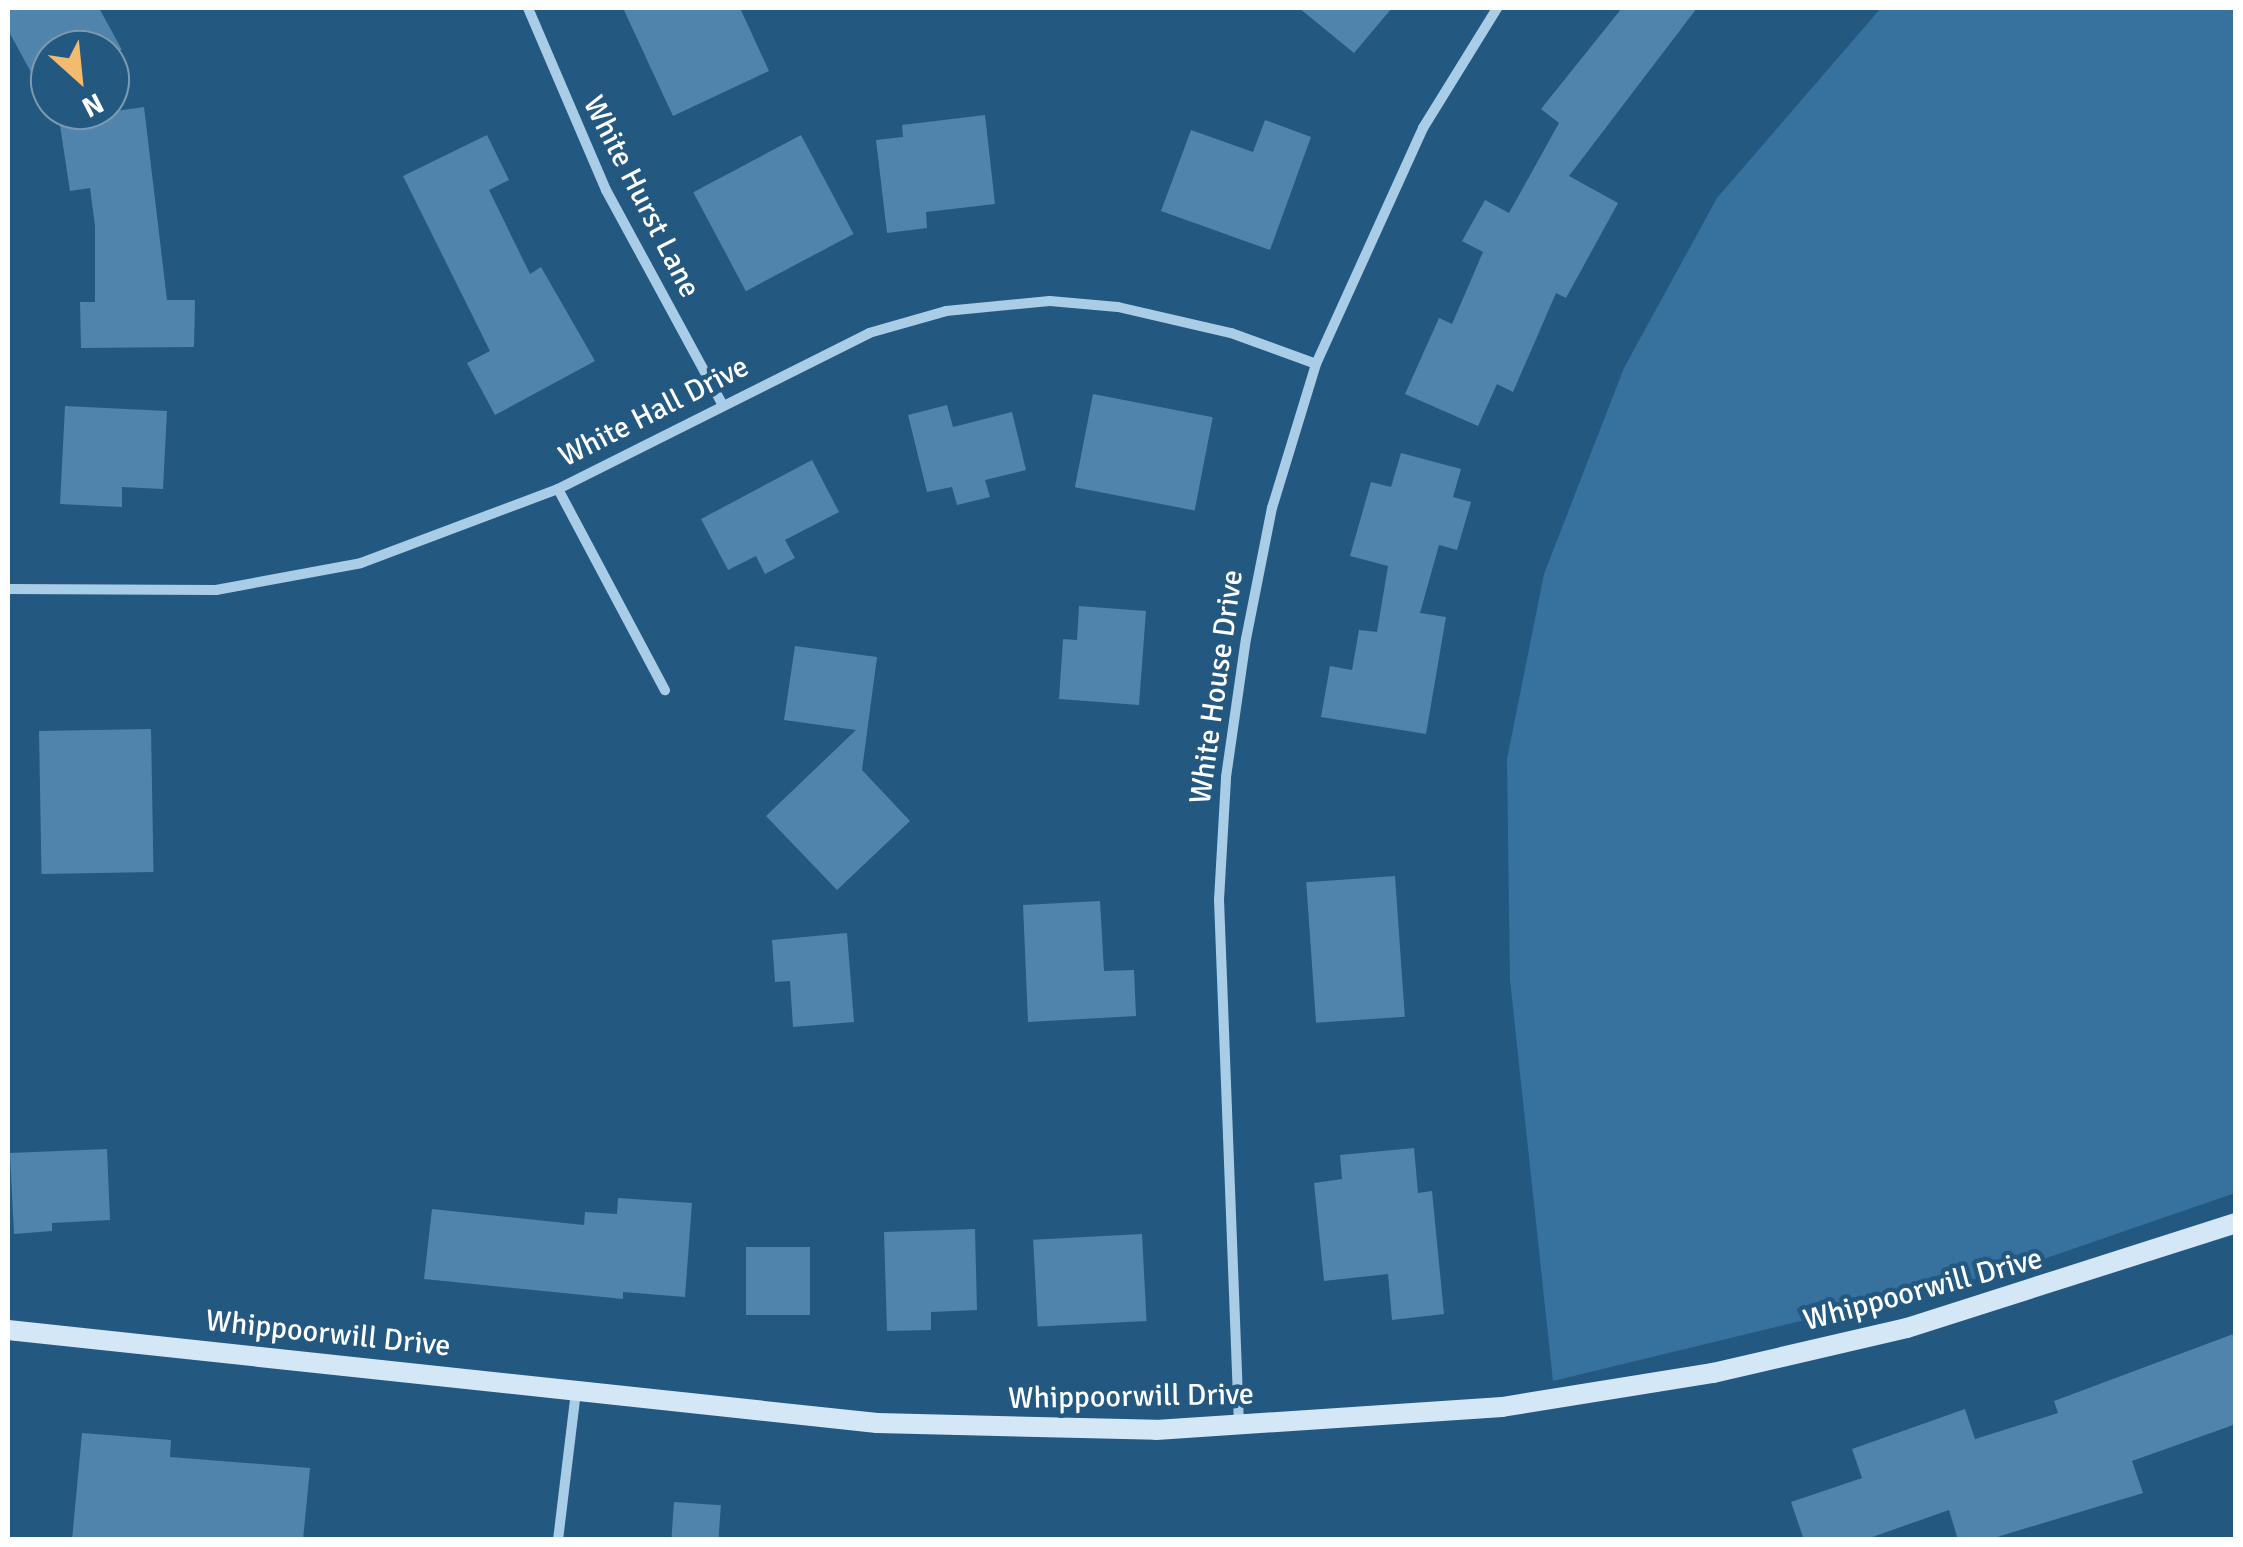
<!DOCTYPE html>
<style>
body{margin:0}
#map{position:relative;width:2243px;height:1547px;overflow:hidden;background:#235881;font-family:Signika,sans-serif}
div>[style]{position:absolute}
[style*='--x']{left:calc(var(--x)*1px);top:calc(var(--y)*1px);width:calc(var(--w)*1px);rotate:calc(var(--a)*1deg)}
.green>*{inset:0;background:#37729e}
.building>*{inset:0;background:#5084ac;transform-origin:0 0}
.street>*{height:10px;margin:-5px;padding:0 5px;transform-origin:5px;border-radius:5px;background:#aacde7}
.secondary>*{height:20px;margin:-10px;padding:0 10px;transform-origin:10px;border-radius:10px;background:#d4e7f6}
span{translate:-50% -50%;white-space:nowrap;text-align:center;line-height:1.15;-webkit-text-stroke:9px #235881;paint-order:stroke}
.street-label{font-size:30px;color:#fff}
.frame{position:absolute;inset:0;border:10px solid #fff;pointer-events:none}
.north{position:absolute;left:30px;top:30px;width:100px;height:100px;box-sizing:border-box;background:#235881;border:2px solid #7b9bb3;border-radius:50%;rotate:153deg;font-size:28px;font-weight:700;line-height:40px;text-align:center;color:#fff}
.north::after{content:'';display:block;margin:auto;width:35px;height:45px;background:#f2bb6d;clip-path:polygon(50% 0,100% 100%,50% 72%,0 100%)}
</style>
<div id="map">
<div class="green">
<div style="clip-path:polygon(1881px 8px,2235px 8px,2235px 1193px,2012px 1270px,1553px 1381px,1510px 980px,1507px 759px,1544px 574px,1624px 368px,1717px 198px)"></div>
</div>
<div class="building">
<div style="clip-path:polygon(8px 8px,99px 8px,122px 50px,50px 50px,50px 107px,8px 30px)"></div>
<div style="clip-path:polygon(623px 8px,740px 8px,769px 71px,673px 116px)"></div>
<div style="clip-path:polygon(1299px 8px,1392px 8px,1354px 53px)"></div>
<div style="clip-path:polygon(1622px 8px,1697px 8px,1569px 176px,1618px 203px,1566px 298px,1556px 293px,1513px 392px,1497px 384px,1478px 426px,1405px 394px,1439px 318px,1452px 324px,1483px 252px,1462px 241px,1485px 200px,1509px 213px,1559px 123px,1541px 109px)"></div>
<div style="clip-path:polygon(144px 107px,167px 300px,195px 300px,194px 347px,81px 348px,80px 302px,95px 302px,95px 226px,90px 188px,70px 191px,59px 119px)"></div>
<div style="clip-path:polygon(985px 115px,995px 204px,926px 212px,927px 228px,887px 233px,876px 140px,903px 137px,902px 125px)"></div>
<div style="clip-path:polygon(1265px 120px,1311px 137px,1270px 250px,1161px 211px,1191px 130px,1253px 152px)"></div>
<div style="clip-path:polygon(487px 135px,509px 180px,489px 190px,530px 274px,541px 267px,595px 361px,495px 415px,467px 363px,490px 351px,403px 176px)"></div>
<div style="left:801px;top:135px;width:112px;height:122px;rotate:62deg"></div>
<div style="left:1093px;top:394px;width:122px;height:95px;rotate:11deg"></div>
<div style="clip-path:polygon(947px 405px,953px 427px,1012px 412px,1026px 470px,985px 480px,990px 497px,957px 505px,952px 487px,927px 492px,908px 415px)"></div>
<div style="clip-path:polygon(65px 406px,167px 411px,163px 489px,122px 487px,122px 507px,60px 504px)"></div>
<div style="clip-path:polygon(1401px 453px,1461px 469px,1453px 497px,1471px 502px,1457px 550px,1439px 545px,1420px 613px,1446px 617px,1426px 734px,1321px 717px,1330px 666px,1352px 670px,1359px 630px,1377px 632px,1388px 566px,1350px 556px,1371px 482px,1391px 487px)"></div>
<div style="clip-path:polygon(812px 460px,839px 512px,785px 540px,795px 558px,765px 574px,756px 556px,728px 570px,701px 519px)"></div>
<div style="clip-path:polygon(1079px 606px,1146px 611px,1139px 705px,1059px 699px,1063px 639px,1077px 640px)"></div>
<div style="clip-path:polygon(795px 646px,877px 657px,862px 770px,910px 821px,837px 890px,766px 816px,856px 730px,784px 720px)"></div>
<div style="left:151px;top:729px;width:143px;height:112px;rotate:89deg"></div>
<div style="left:1395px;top:876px;width:141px;height:89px;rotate:86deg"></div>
<div style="clip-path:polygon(1100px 901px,1104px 971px,1134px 970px,1136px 1016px,1028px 1022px,1023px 905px)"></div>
<div style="clip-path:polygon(847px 933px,854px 1022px,793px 1027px,790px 981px,775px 982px,772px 940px)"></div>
<div style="clip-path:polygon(1414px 1148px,1418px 1193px,1432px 1191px,1444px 1314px,1392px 1320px,1388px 1274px,1324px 1281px,1314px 1183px,1342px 1179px,1340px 1155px)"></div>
<div style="clip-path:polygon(107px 1149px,110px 1220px,52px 1223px,52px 1231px,14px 1234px,10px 1153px)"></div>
<div style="clip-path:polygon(618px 1198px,692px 1203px,685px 1297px,623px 1292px,623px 1299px,424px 1279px,432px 1209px,584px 1225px,585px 1212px,617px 1214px)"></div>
<div style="clip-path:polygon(975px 1229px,977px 1310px,931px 1312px,931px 1330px,887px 1331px,884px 1232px)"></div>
<div style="left:1142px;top:1234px;width:87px;height:109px;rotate:87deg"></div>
<div style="left:746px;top:1247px;width:64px;height:68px"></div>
<div style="clip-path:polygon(2236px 1333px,2236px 1424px,2132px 1461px,2143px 1493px,1987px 1540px,1958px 1540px,1949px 1510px,1864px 1540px,1804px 1540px,1791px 1502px,1862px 1478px,1852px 1449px,1965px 1409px,1975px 1439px,2058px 1413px,2054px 1401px)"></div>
<div style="clip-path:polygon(82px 1433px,171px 1440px,170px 1457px,310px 1468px,303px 1540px,72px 1540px)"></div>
<div style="left:674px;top:1502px;width:47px;height:38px;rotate:4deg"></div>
</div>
<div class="street">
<div style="--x:528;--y:8;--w:198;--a:66.8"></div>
<div style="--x:606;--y:190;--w:243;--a:61.5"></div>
<div style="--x:558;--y:489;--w:228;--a:62"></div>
<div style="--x:8;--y:589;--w:208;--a:0.3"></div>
<div style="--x:216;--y:590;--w:147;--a:-10.5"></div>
<div style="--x:361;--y:563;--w:210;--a:-20.6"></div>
<div style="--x:558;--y:489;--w:348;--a:-26.6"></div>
<div style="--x:869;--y:333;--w:80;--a:-15.9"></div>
<div style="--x:946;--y:311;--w:104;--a:-5.5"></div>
<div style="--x:1050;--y:301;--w:68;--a:5"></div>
<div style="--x:1118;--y:307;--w:116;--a:13"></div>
<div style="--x:1231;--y:333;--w:90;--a:20"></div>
<div style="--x:1239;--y:1425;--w:525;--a:-92.18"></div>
<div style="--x:1219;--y:900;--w:123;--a:-86.7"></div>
<div style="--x:1226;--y:777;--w:139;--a:-81.8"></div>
<div style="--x:1246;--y:639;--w:134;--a:-78.8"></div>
<div style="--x:1272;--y:508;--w:151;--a:-73"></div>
<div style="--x:1316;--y:364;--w:259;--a:-65.6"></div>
<div style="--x:1423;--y:128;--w:141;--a:-58.3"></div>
<div style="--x:558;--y:1540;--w:149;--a:-83.1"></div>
</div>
<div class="secondary">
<div style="--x:8;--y:1330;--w:874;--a:6.11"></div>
<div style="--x:877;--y:1423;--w:279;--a:1.4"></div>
<div style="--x:1156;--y:1430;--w:347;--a:-3.8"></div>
<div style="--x:1502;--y:1407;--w:214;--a:-9.2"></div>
<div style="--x:1713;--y:1373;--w:199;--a:-13.1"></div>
<div style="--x:1907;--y:1328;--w:345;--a:-17.7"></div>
</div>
<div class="street-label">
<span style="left:641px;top:197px;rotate:63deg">White Hurst Lane</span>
<span style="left:654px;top:412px;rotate:-27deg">White Hall Drive</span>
<span style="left:1217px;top:687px;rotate:-82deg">White House Drive</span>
<span style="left:1923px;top:1290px;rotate:-15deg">Whippoorwill Drive</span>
<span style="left:328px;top:1334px;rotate:6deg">Whippoorwill Drive</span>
<span style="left:1131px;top:1397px;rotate:-1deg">Whippoorwill Drive</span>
</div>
<div class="frame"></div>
<div class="north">N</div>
</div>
